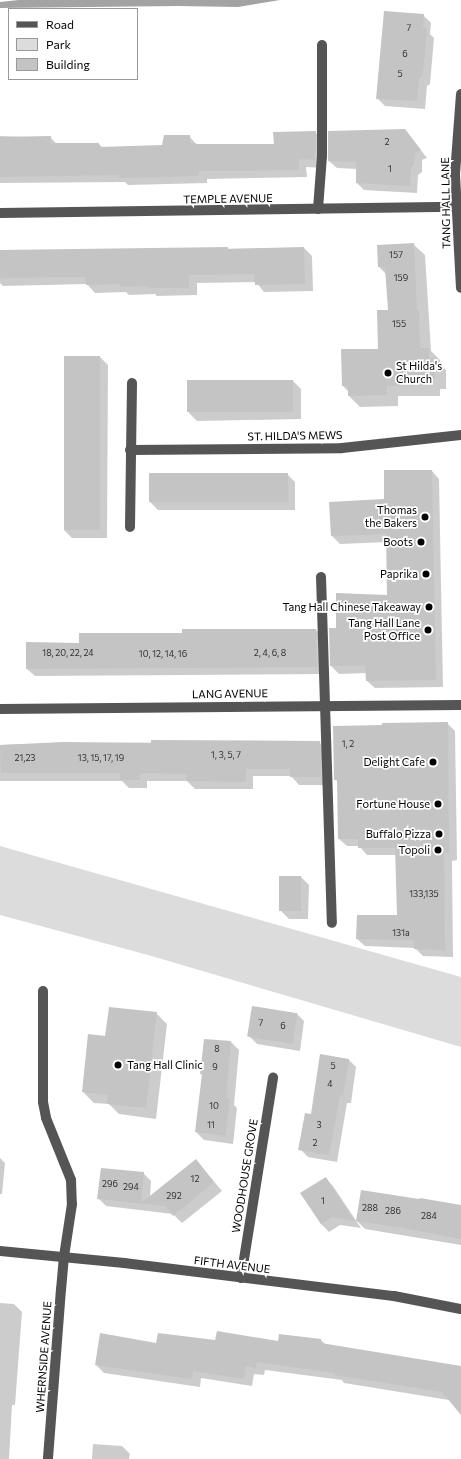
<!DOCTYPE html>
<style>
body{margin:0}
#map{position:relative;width:461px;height:1459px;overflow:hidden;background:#fff;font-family:Commissioner,sans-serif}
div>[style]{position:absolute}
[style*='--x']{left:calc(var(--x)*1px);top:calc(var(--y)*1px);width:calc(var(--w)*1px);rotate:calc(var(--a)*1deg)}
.green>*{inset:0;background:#dcdcdc}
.water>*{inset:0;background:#a3a3a3}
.shadow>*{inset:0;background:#0003}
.building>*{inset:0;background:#c4c4c4;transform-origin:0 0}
.minor>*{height:10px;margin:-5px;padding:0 5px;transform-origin:5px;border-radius:5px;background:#555}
.dots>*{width:11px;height:11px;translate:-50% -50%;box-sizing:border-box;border:2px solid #fff;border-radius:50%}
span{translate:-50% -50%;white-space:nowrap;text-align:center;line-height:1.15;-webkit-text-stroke:3.5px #fff;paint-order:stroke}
.number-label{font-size:9px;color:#313131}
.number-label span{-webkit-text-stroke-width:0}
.street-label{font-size:11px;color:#000}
.poi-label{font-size:11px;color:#000}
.left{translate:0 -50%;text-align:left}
.right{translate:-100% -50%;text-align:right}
.legend{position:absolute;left:8px;top:8px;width:130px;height:72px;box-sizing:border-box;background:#fff;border:1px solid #999;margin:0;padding:5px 7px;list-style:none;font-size:12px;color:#000}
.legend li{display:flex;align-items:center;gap:8px;height:20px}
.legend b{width:20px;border:1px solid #999}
</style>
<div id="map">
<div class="green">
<div style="clip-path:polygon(0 846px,461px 977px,461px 1047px,148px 955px,0 915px)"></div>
</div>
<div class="water">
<div style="clip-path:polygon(19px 0,280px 0,238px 7px,178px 6px,0 8px,0 2px)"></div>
</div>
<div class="shadow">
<div style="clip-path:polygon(423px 15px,431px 23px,430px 34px,434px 38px,430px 84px,427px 86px,425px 109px,385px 106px,377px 98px)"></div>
<div style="clip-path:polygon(405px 130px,427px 158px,422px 160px,422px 172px,418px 175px,417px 193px,364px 190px,357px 183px,357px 169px,337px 168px,329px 161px)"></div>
<div style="clip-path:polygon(315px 132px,323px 140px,323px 168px,306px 167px,307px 177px,207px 179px,207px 183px,128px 185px,125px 182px,0 183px,0 136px,51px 138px,57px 144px,99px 144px,103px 148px,162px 146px,189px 136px,197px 145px,275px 145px)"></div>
<div style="clip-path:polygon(413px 244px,425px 255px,431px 351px,440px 360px,440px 364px,446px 370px,446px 389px,440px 389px,440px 396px,398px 396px,398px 406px,360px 407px,349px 396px,349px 392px,343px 386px,379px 350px,389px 311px,387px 275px,379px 267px)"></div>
<div style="clip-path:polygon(304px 248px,312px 256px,313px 291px,264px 292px,256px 282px,197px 283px,197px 295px,157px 296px,155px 294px,129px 295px,126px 292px,95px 293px,87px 284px,3px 286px,0 283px,0 251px)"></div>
<div style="clip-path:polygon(65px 357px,100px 357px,108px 365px,107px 538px,72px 538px,64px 530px)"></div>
<div style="clip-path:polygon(293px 381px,301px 389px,301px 419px,197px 421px,189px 413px,188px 382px)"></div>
<div style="clip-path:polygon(432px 471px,439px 479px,443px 687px,375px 688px,367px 681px,367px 673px,339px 674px,331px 666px,337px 629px,388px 596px,387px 542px,340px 544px,332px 536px)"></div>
<div style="clip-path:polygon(287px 474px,295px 482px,295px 510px,158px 510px,150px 502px)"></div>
<div style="clip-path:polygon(316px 630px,324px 638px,325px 674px,35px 676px,27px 669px,80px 644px,183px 634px)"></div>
<div style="clip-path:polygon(447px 723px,455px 731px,457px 860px,452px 861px,453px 957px,423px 956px,415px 948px,365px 946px,357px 939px,398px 916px,396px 855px,367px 855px,359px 846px,347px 846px,339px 839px,338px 782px,335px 779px)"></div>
<div style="clip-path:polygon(319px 742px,327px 750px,328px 785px,299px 785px,291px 776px,253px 776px,253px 789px,195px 789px,187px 781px,147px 781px,147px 788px,129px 788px,122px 781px,0 781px,0 745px,63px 743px)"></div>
<div style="clip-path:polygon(301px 877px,309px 885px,308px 919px,289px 919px,281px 911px)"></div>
<div style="clip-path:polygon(156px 1013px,167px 1024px,156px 1119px,119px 1114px,109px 1104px,94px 1103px,83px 1092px,106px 1037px)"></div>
<div style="clip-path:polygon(296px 1013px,304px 1021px,300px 1051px,257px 1044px,249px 1036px)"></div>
<div style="clip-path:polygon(231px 1042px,239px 1050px,234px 1105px,237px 1108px,233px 1144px,204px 1140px,196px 1132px,203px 1076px,201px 1074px)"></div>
<div style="clip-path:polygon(348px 1059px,356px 1067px,351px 1103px,347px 1103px,337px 1162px,308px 1157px,300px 1149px,312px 1115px)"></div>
<div style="clip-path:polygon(0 1158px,5px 1163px,2px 1194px,0 1194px)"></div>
<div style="clip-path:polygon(196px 1160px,222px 1191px,182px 1223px,173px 1214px,106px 1206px,98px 1198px,143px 1173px,151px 1181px,150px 1197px)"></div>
<div style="clip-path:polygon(325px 1178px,333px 1186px,361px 1228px,340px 1225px,329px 1232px,321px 1224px,301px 1193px)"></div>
<div style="clip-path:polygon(461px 1206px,461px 1245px,365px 1229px,357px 1221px)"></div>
<div style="clip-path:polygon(0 1303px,14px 1304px,22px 1312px,15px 1405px,12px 1405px,9px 1459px,0 1459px)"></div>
<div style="clip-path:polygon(321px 1340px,326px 1345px,461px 1369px,461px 1414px,449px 1400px,344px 1383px,342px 1380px,265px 1370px,264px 1375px,254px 1374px,252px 1386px,201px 1378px,200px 1387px,104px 1373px,96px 1365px,157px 1344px,216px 1341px,279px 1342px)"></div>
<div style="clip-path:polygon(93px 1444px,122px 1446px,130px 1454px,129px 1459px,92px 1459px)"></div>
</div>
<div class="building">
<div style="clip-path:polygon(384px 11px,424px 14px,423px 26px,427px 29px,424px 63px,422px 77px,419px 78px,417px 101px,376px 99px)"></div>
<div style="clip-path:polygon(405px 129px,421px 150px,415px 153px,414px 165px,411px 167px,410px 186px,356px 183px,356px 162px,328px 161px,328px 131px)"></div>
<div style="clip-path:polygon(316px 131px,315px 160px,299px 159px,299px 170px,199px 171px,199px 176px,119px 178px,119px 175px,0 177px,0 137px,51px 136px,51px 143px,99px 143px,99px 147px,162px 145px,164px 135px,190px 135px,190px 143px,198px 144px,274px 144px,273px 132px)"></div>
<div style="clip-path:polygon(414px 243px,417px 310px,419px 310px,420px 348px,429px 348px,429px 358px,435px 358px,435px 378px,429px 378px,429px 385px,387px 386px,387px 395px,348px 396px,348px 386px,342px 386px,341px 349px,378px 349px,377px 310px,388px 310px,385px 267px,378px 267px,377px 245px)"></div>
<div style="clip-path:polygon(228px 247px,228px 249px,304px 247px,305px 284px,255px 285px,254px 274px,189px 275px,189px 288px,148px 288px,148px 286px,120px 287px,120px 284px,86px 285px,85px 277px,0 278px,0 250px)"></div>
<div style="left:64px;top:356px;width:36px;height:174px"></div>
<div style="left:293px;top:380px;width:32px;height:106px;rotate:90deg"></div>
<div style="clip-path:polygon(384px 470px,432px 470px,436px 680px,366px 681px,365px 666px,330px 666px,329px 628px,336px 628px,336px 593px,387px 595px,386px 534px,331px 536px,329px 502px,384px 499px)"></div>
<div style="left:149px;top:473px;width:139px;height:29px"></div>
<div style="clip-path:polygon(182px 629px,316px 629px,317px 667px,26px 669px,26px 642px,79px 643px,79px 633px,182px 633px)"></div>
<div style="clip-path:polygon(448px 722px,449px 853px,444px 853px,445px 950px,414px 949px,414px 940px,356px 939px,357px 915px,397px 915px,395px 848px,358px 848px,358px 839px,338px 839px,337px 780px,334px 780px,333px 726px,382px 725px,382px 723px)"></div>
<div style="clip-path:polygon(151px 740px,320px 741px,321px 777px,290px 777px,290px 769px,246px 769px,246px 782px,186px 781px,186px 774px,140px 773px,140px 780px,120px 780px,120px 773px,1px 773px,0 745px,63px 742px,151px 743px)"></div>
<div style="left:301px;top:876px;width:35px;height:22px;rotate:90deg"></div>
<div style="left:252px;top:1006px;width:46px;height:31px;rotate:9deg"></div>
<div style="clip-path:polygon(109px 1007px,157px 1012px,146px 1108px,107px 1104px,108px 1095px,82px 1092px,88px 1034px,105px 1036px)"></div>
<div style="clip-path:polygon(204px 1039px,231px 1041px,226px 1098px,230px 1099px,225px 1136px,195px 1132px,202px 1074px,200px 1074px)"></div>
<div style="clip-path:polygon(320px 1054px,349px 1059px,343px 1096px,340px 1095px,329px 1155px,298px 1150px,305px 1113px,311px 1114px)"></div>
<div style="clip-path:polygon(196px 1159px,214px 1182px,173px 1216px,165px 1206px,97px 1199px,101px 1168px,144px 1172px,141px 1203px)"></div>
<div style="clip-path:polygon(326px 1177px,354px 1221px,332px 1217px,321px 1224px,300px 1193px)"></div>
<div style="clip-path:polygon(361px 1190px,419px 1199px,420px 1198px,461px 1205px,461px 1239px,403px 1228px,356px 1221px)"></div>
<div style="clip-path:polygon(217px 1331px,278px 1341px,279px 1334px,321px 1339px,321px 1343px,461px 1366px,461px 1415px,442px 1392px,335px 1375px,335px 1373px,257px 1362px,256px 1368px,246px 1366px,244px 1379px,193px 1371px,192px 1379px,95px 1365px,100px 1333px,156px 1343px,158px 1333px,215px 1340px)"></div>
</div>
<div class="minor">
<div style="--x:461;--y:94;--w:80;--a:94.3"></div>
<div style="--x:455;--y:174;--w:114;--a:87"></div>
<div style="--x:318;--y:209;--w:53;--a:-85.7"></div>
<div style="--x:322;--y:156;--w:111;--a:-90"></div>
<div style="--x:0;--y:213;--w:456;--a:-0.8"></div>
<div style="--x:130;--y:450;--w:212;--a:-0.5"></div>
<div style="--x:342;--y:448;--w:120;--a:-6.2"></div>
<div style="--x:130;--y:527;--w:144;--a:-89.2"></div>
<div style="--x:321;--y:577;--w:346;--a:88.2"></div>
<div style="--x:0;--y:709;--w:461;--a:-0.5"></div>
<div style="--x:43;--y:991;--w:111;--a:90"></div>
<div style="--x:43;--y:1102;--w:16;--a:79"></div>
<div style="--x:46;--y:1118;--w:67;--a:68"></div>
<div style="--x:71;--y:1180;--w:24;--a:88"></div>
<div style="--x:72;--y:1204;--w:53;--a:98.7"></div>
<div style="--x:64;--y:1256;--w:33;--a:95"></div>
<div style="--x:61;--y:1289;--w:170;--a:94.4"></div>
<div style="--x:0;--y:1251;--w:125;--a:5.5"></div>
<div style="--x:124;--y:1263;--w:272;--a:7"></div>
<div style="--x:394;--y:1296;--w:68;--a:11"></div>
<div style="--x:241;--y:1278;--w:203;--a:-80.9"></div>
</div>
<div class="dots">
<div style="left:388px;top:373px;background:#000"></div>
<div style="left:425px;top:517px;background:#000"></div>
<div style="left:421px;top:542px;background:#000"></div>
<div style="left:426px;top:574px;background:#000"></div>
<div style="left:429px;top:607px;background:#000"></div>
<div style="left:428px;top:630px;background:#000"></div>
<div style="left:433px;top:762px;background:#000"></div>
<div style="left:438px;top:804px;background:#000"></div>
<div style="left:439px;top:834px;background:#000"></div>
<div style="left:438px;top:850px;background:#000"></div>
<div style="left:118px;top:1065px;background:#000"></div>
</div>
<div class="number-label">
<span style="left:409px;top:28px">7</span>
<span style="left:405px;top:54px">6</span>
<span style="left:400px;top:74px">5</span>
<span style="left:387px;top:142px">2</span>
<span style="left:390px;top:169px">1</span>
<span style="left:396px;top:255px">157</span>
<span style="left:401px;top:278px">159</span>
<span style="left:399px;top:324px">155</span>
<span style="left:68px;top:653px">18, 20, 22, 24</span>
<span style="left:270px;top:653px">2, 4, 6, 8</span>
<span style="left:163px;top:654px">10, 12, 14, 16</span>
<span style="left:348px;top:744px">1, 2</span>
<span style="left:226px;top:755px">1, 3, 5, 7</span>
<span style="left:25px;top:758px">21,23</span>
<span style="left:101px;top:758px">13, 15, 17, 19</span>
<span style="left:424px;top:894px">133,135</span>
<span style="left:401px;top:933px">131a</span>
<span style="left:261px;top:1023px">7</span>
<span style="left:283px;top:1026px">6</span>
<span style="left:217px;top:1049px">8</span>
<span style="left:333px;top:1066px">5</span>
<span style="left:215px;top:1067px">9</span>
<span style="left:330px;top:1084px">4</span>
<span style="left:214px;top:1106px">10</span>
<span style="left:211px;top:1125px">11</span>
<span style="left:319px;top:1125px">3</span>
<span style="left:315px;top:1143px">2</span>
<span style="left:195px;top:1179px">12</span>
<span style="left:110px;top:1184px">296</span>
<span style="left:131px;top:1187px">294</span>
<span style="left:174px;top:1196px">292</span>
<span style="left:323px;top:1201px">1</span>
<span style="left:370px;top:1208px">288</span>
<span style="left:393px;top:1211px">286</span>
<span style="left:429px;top:1216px">284</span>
</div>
<div class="street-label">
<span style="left:228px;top:199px;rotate:-1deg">TEMPLE AVENUE</span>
<span style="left:446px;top:203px;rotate:-91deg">TANG HALL LANE</span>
<span style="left:295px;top:436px;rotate:-1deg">ST. HILDA'S MEWS</span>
<span style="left:230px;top:694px;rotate:-1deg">LANG AVENUE</span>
<span style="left:245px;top:1176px;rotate:-81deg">WOODHOUSE GROVE</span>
<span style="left:232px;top:1265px;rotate:7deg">FIFTH AVENUE</span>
<span style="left:44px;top:1357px;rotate:-86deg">WHERNSIDE AVENUE</span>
</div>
<div class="poi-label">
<span class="left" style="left:396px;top:373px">St Hilda's<br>Church</span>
<span class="right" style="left:417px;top:517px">Thomas<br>the Bakers</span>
<span class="right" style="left:413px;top:542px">Boots</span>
<span class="right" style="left:418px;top:574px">Paprika</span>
<span class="right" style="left:421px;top:607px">Tang Hall Chinese Takeaway</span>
<span class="right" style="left:420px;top:630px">Tang Hall Lane<br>Post Office</span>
<span class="right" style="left:425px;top:762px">Delight Cafe</span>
<span class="right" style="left:430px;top:804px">Fortune House</span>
<span class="right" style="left:431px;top:834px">Buffalo Pizza</span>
<span class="right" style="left:430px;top:850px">Topoli</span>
<span class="left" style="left:127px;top:1065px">Tang Hall Clinic</span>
</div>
<ul class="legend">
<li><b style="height:5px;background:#555"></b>Road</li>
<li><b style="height:11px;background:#dcdcdc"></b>Park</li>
<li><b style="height:11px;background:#c4c4c4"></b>Building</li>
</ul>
</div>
